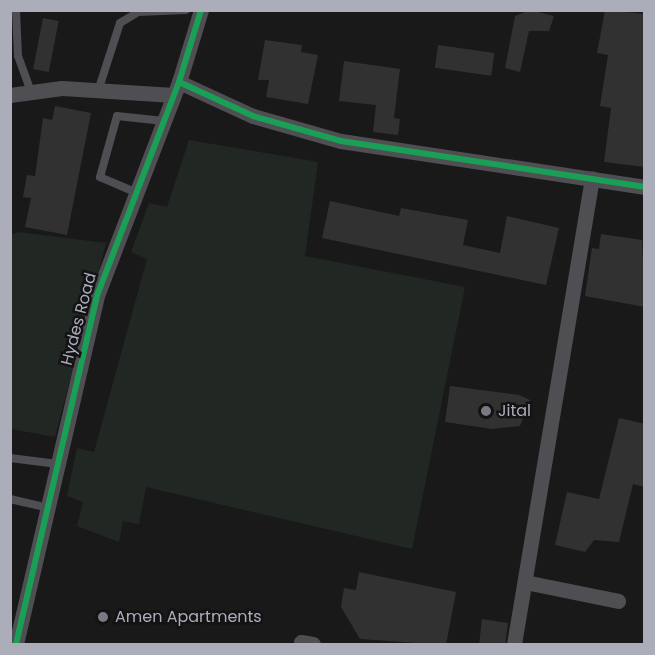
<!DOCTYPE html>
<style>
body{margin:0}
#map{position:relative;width:655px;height:655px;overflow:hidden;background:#191919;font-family:Poppins,sans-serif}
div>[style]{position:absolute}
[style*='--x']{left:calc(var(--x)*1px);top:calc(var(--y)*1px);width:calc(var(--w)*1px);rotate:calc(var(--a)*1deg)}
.green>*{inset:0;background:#212823}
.building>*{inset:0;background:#313131;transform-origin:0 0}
.lane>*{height:8px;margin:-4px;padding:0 4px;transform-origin:4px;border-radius:4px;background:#4f4f53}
.street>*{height:15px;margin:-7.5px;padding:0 7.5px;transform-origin:7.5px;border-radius:7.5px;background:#4f4f53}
.cycleway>*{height:6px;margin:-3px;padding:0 3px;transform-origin:3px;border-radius:3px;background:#1a9f57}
.dots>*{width:16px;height:16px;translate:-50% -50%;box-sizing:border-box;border:3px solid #131315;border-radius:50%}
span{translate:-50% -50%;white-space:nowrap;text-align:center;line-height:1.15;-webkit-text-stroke:5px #131315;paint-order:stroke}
.street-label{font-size:16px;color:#abadb9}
.poi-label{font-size:16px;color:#abadb9}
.left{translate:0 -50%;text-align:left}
.frame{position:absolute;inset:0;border:12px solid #abadb9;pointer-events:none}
</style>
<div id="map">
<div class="green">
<div style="clip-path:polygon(189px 140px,318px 162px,305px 256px,465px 287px,412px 549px,146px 487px,139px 524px,123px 521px,119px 542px,77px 526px,83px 502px,67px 496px,77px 448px,94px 452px,147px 259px,131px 252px,149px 203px,167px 207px)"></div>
<div style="clip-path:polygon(19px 232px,106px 243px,55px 437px,11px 429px,10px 235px)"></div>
</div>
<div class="building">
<div style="clip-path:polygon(530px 10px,554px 16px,549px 31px,529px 31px,520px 72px,505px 68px,515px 16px)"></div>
<div style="clip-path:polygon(605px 10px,645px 14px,645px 167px,604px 162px,611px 108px,600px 106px,608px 55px,597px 53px)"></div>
<div style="left:43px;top:18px;width:16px;height:52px;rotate:11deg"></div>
<div style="clip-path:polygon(265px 40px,302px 45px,301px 52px,318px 55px,308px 104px,266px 97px,269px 80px,258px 80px)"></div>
<div style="left:438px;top:45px;width:57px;height:23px;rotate:8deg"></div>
<div style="clip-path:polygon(344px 61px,400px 69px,394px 118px,400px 119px,398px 135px,373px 132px,376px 105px,339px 101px)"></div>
<div style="clip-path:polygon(55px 106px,91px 113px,67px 235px,25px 227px,31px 198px,23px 197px,27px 175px,35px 176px,43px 118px,52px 120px)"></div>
<div style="clip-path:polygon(330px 201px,399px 216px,401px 208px,468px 220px,463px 245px,500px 253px,507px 216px,559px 228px,546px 285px,322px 238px)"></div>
<div style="clip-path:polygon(601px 234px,642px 240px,645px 307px,585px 296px,592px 248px,599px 249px)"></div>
<div style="clip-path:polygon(450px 386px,519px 395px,530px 400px,520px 426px,492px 429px,445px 422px)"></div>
<div style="clip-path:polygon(619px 418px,645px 424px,645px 487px,633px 484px,619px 542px,594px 540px,585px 552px,555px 545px,567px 492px,599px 499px)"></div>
<div style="clip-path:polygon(359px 572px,456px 592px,446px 645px,360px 639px,341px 607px,344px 588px,356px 590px)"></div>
<div style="clip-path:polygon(482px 619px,508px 623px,505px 645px,479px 645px)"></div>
</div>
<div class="lane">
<div style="--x:16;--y:10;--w:46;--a:87.5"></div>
<div style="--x:18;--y:56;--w:38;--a:70"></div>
<div style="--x:99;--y:88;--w:68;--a:-72.1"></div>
<div style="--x:120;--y:23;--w:21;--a:-31"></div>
<div style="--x:138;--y:12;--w:48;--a:-2.4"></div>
<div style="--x:135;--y:192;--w:38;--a:-157"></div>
<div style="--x:100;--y:177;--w:63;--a:-74.4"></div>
<div style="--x:117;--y:116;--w:47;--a:6.1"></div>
<div style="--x:10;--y:458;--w:48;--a:7.1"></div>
<div style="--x:10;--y:499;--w:39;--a:13"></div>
</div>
<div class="street">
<div style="--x:179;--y:82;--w:81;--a:24.7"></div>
<div style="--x:253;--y:116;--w:91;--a:15.9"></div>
<div style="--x:341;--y:141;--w:306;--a:8.6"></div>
<div style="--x:10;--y:95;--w:52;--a:-7.7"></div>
<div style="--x:62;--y:88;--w:112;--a:3.6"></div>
<div style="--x:525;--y:582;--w:95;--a:11.5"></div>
<div style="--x:301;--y:642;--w:12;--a:9"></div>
<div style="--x:16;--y:644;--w:360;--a:-76.9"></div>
<div style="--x:98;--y:293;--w:226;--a:-69"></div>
<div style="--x:179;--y:82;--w:75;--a:-73"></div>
<div style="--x:514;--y:644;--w:472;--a:-80.5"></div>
</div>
<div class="cycleway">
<div style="--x:179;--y:82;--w:81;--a:24.7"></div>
<div style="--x:253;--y:116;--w:91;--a:15.9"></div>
<div style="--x:341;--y:141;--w:306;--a:8.6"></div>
<div style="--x:16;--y:644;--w:360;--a:-76.9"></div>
<div style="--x:98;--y:293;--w:226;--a:-69"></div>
<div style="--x:179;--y:82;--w:75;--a:-73"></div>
</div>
<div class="dots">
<div style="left:486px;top:411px;background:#787981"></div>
<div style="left:103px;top:617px;background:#787981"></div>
</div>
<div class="street-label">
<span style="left:79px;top:319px;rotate:-75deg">Hydes Road</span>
</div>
<div class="poi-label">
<span class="left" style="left:498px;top:411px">Jital</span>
<span class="left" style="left:115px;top:617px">Amen Apartments</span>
</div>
<div class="frame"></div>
</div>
